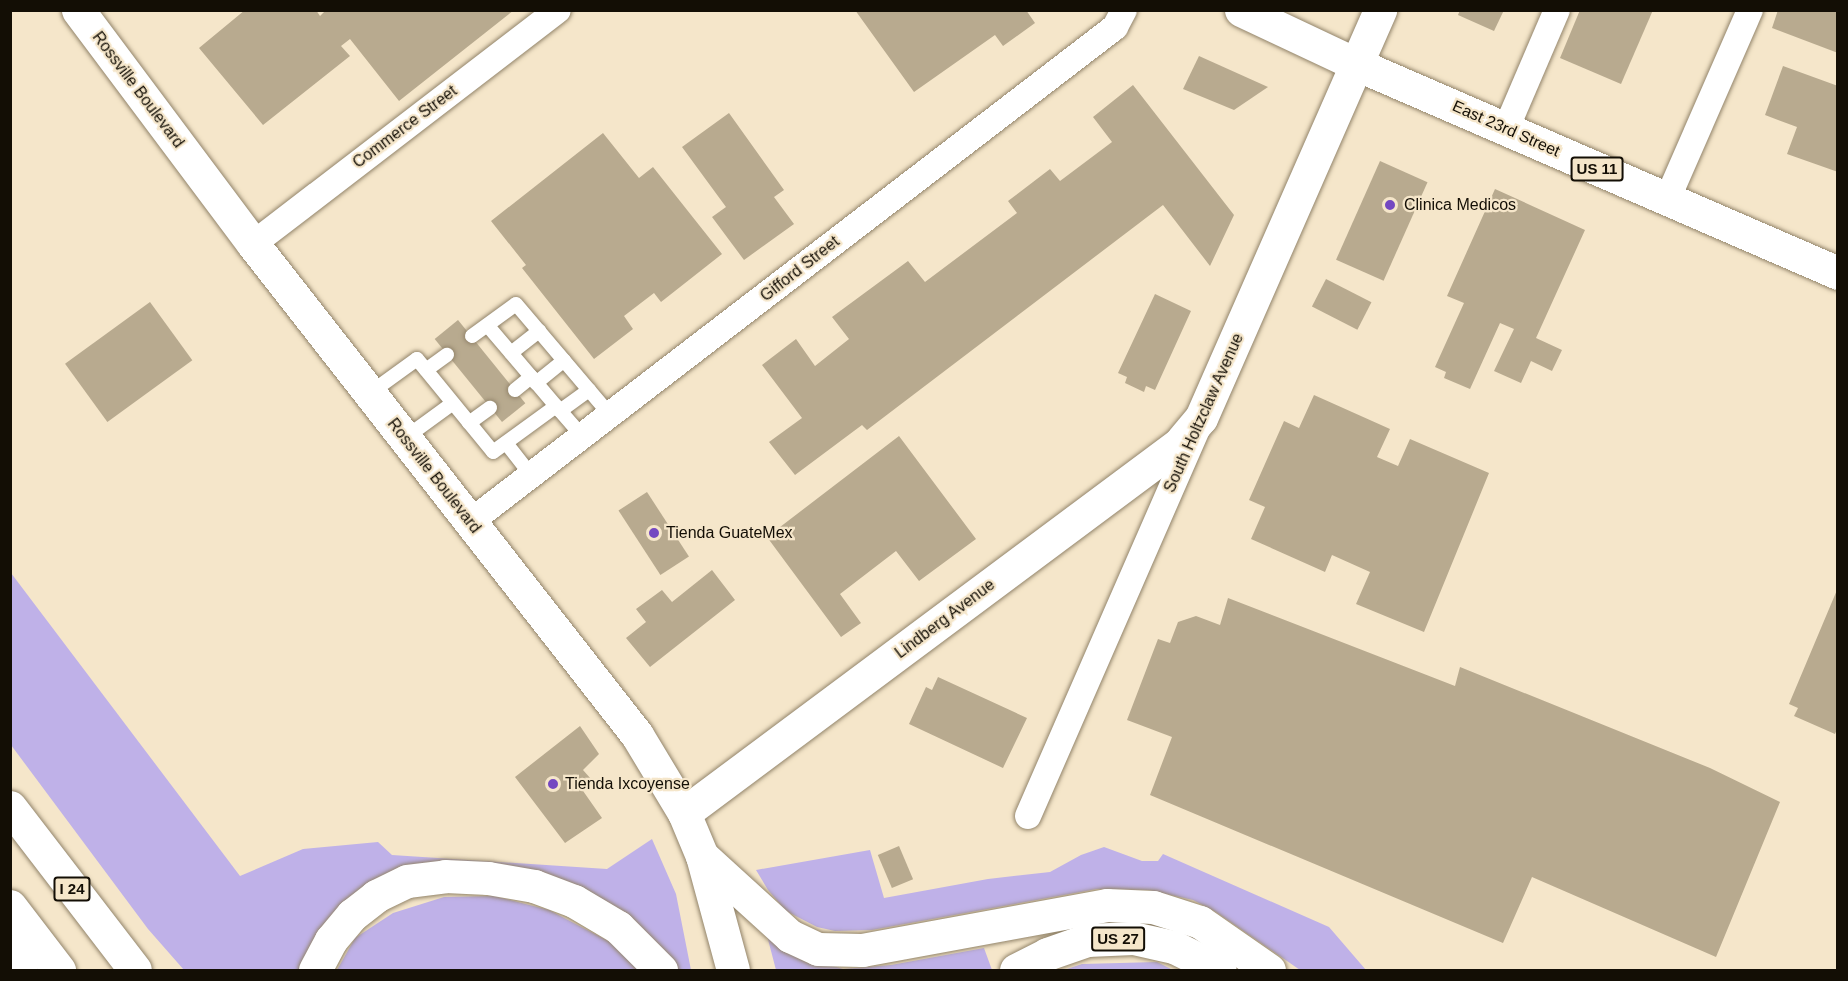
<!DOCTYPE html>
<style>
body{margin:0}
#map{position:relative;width:1848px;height:981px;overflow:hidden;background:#f5e6ca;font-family:Helvetica,sans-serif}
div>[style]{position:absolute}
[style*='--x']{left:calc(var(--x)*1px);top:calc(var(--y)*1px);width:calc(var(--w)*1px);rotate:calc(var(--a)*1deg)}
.green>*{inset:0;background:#bfb1e8}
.building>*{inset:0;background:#b8aa8f;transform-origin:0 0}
.roads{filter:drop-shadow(0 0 2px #92846a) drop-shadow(0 0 2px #92846a)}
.service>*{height:14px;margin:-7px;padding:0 7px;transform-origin:7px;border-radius:7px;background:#fff}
.minor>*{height:26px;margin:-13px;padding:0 13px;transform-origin:13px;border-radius:13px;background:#fff}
.secondary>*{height:33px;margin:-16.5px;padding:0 16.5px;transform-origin:16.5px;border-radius:16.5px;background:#fff}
.primary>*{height:33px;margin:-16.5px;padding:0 16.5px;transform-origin:16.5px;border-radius:16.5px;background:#fff}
.motorway>*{height:33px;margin:-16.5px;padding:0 16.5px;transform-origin:16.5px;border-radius:16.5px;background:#fff}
.dots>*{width:16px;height:16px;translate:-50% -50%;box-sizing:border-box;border:3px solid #f5e6ca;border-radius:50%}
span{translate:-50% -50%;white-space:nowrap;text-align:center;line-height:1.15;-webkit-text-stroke:4.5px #f5e6ca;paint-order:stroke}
.shield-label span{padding:2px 4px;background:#f5e6ca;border:2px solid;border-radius:4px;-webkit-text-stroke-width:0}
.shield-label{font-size:15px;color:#130e05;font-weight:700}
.street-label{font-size:16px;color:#130e05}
.poi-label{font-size:16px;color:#130e05}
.left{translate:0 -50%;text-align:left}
.frame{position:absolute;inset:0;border:12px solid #130e05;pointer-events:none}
</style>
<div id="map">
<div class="green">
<div style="clip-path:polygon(11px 573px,240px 876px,303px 849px,378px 842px,392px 855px,607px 869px,652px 839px,676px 894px,691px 970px,675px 970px,627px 922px,410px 872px,303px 970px,184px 970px,148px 929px,11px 745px)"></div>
<div style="clip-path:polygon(1104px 847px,1142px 861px,1158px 861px,1163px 854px,1329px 927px,1366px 970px,1300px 970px,1216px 912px,1193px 900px,1148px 890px,1097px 889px,872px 930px,835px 931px,817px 927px,786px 911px,768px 890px,756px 870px,870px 850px,884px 898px,988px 879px,1050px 872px,1081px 855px)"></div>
<div style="clip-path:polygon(494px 896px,549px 910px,612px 943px,640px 970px,337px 970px,355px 938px,393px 913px,444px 897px)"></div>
<div style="clip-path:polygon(765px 928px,799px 955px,843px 969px,891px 965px,984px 948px,992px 970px,776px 970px)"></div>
<div style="clip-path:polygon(1157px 962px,1173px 970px,1064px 970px,1082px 964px)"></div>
</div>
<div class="building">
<div style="clip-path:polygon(245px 10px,316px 10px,320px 16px,326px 10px,514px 10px,399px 101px,350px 39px,341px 46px,350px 56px,263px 125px,199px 48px)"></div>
<div style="clip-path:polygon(855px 10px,1026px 10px,1035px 23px,1003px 46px,995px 35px,914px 92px)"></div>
<div style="clip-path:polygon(1460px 10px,1504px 10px,1494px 31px,1458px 15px)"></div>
<div style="clip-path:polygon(1580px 10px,1653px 10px,1621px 84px,1560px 58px)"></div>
<div style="clip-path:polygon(1778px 10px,1838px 10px,1838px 53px,1772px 28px)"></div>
<div style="clip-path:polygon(1199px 56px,1268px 87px,1234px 110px,1183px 89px)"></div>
<div style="clip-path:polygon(1783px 66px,1838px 86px,1838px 172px,1787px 154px,1797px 127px,1765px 115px)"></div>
<div style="clip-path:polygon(1133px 85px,1234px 215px,1210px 266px,1163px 205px,867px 430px,862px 425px,795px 475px,769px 442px,802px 418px,762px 365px,796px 339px,815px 366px,849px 339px,832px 317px,908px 261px,925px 282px,1017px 213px,1008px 201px,1050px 169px,1060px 181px,1112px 142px,1093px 117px)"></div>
<div style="clip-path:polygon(729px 113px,784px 190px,774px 197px,794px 224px,744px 260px,712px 217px,726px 207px,682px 147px)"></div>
<div style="clip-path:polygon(603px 133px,639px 178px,653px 167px,722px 254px,661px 302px,654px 293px,624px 316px,633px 329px,594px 359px,522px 268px,526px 265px,491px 221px)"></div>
<div style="left:1380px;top:161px;width:52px;height:108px;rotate:24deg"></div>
<div style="clip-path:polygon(1495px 189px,1585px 230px,1536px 338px,1562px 350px,1552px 371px,1531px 361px,1521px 383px,1494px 371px,1514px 329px,1500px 323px,1470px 389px,1444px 378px,1446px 372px,1435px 367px,1464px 303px,1447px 296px)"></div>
<div style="left:1326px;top:279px;width:51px;height:31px;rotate:27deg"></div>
<div style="clip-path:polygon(1155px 294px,1191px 311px,1155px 390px,1146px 386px,1144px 392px,1125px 383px,1127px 377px,1118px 373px)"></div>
<div style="left:150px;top:302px;width:72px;height:105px;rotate:54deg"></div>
<div style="left:458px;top:320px;width:107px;height:30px;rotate:51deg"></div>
<div style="clip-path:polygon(1314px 395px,1390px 429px,1377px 457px,1398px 466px,1410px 439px,1489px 473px,1424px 632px,1356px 604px,1370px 572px,1332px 555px,1325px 572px,1251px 539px,1265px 507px,1249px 500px,1284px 421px,1299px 428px)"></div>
<div style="clip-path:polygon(899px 436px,976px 539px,919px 581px,896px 551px,840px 594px,861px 623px,841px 637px,767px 537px)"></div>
<div style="left:647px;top:492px;width:77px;height:34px;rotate:57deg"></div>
<div style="clip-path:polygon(712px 570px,735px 600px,650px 667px,626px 638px,646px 622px,636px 609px,662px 590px,672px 602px)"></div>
<div style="clip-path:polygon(1837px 590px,1838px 727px,1835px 734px,1794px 716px,1798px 708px,1789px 704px)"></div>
<div style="clip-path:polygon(1228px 598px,1455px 686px,1460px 667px,1710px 768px,1780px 802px,1716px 957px,1532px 877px,1503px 943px,1150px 795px,1172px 737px,1127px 720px,1158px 639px,1170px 643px,1178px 622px,1196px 616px,1220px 625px)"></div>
<div style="clip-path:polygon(938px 677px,1027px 718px,1003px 768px,909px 724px,926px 687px,932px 690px)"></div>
<div style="clip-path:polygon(580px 726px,599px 754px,583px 770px,591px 779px,581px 788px,602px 818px,565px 843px,515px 777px)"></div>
<div style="left:899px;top:846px;width:36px;height:23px;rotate:67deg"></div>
</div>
<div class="roads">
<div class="service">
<div style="--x:472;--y:336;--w:54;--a:-36"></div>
<div style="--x:516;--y:304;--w:145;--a:49.7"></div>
<div style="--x:511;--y:353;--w:36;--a:-38"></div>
<div style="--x:426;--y:370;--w:26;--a:-36"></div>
<div style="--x:536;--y:383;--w:36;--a:-39"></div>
<div style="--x:515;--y:390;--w:21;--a:-39"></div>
<div style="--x:370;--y:393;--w:58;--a:-35.9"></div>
<div style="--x:417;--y:359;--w:120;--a:50.7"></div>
<div style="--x:493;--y:452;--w:78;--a:-36.1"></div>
<div style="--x:556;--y:406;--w:106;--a:-130.4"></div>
<div style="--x:556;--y:406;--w:40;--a:49"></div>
<div style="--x:560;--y:411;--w:36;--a:-36"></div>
<div style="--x:469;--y:423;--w:26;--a:-36"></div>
<div style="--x:405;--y:438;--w:59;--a:-36.1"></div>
<div style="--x:506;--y:443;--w:41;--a:52"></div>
</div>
<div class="minor">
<div style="--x:1506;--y:129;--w:129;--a:-66.8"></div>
<div style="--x:1667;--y:200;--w:207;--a:-66.4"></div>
<div style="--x:253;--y:244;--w:384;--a:-37.5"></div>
<div style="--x:470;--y:522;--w:813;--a:-37.5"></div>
<div style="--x:1115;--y:27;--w:19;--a:-62"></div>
<div style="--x:1028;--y:816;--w:421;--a:-66.4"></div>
</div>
<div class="secondary">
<div style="--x:684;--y:813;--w:617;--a:-36.7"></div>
<div style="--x:1179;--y:444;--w:34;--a:-50"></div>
<div style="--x:1201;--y:418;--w:446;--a:-66.3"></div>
</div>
<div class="primary">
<div style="--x:78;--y:10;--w:292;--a:53.2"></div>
<div style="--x:253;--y:244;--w:623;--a:51.97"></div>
<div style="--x:637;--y:735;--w:91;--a:58.9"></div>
<div style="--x:684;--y:813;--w:47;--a:67.3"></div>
<div style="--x:702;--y:856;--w:118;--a:74.8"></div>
<div style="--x:1241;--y:10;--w:127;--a:25.2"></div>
<div style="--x:1356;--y:64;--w:525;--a:23.44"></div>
</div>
<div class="motorway">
<div style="--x:10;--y:807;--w:205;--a:52.5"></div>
<div style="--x:702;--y:856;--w:119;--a:42.3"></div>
<div style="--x:790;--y:936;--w:31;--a:25"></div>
<div style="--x:818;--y:949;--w:44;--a:1.3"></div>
<div style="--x:862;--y:950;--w:249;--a:-10.4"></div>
<div style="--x:1107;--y:905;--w:46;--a:2.5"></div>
<div style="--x:1153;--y:907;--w:49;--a:17.7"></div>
<div style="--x:1200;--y:922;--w:84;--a:34.8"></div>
<div style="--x:10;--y:906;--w:81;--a:52.6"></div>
<div style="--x:10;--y:951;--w:22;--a:60"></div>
<div style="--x:315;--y:970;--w:34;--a:-62"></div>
<div style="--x:331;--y:940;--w:33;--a:-50"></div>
<div style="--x:352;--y:915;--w:31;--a:-38"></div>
<div style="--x:376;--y:896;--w:34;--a:-26"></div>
<div style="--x:407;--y:881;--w:38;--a:-7"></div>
<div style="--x:445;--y:876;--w:43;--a:2.7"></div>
<div style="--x:488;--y:878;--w:47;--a:9.9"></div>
<div style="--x:534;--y:886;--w:43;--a:20.6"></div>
<div style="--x:574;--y:901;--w:51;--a:30.6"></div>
<div style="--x:618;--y:927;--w:61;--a:45"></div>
<div style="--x:1016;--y:970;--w:35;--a:-27"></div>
<div style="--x:1047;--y:954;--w:42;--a:-19.3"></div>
<div style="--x:1087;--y:940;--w:46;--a:-2.5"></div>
<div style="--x:1133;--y:938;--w:42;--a:12.4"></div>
<div style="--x:1174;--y:947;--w:51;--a:26.6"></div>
</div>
</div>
<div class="dots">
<div style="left:1390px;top:205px;background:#7448c1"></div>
<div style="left:654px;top:533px;background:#7448c1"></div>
<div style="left:553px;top:784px;background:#7448c1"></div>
</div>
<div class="shield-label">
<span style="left:1597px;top:169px">US 11</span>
<span style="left:72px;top:889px">I 24</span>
<span style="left:1118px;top:939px">US 27</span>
</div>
<div class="street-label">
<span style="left:138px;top:90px;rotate:53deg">Rossville Boulevard</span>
<span style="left:405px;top:127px;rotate:-37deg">Commerce Street</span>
<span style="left:1506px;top:129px;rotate:24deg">East 23rd Street</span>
<span style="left:800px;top:269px;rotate:-38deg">Gifford Street</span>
<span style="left:1204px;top:413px;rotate:-66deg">South Holtzclaw Avenue</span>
<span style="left:434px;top:476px;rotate:52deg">Rossville Boulevard</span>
<span style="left:945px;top:619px;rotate:-37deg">Lindberg Avenue</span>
</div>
<div class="poi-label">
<span class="left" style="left:1404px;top:205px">Clinica Medicos</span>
<span class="left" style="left:666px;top:533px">Tienda GuateMex</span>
<span class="left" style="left:565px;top:784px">Tienda Ixcoyense</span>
</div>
<div class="frame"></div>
</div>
